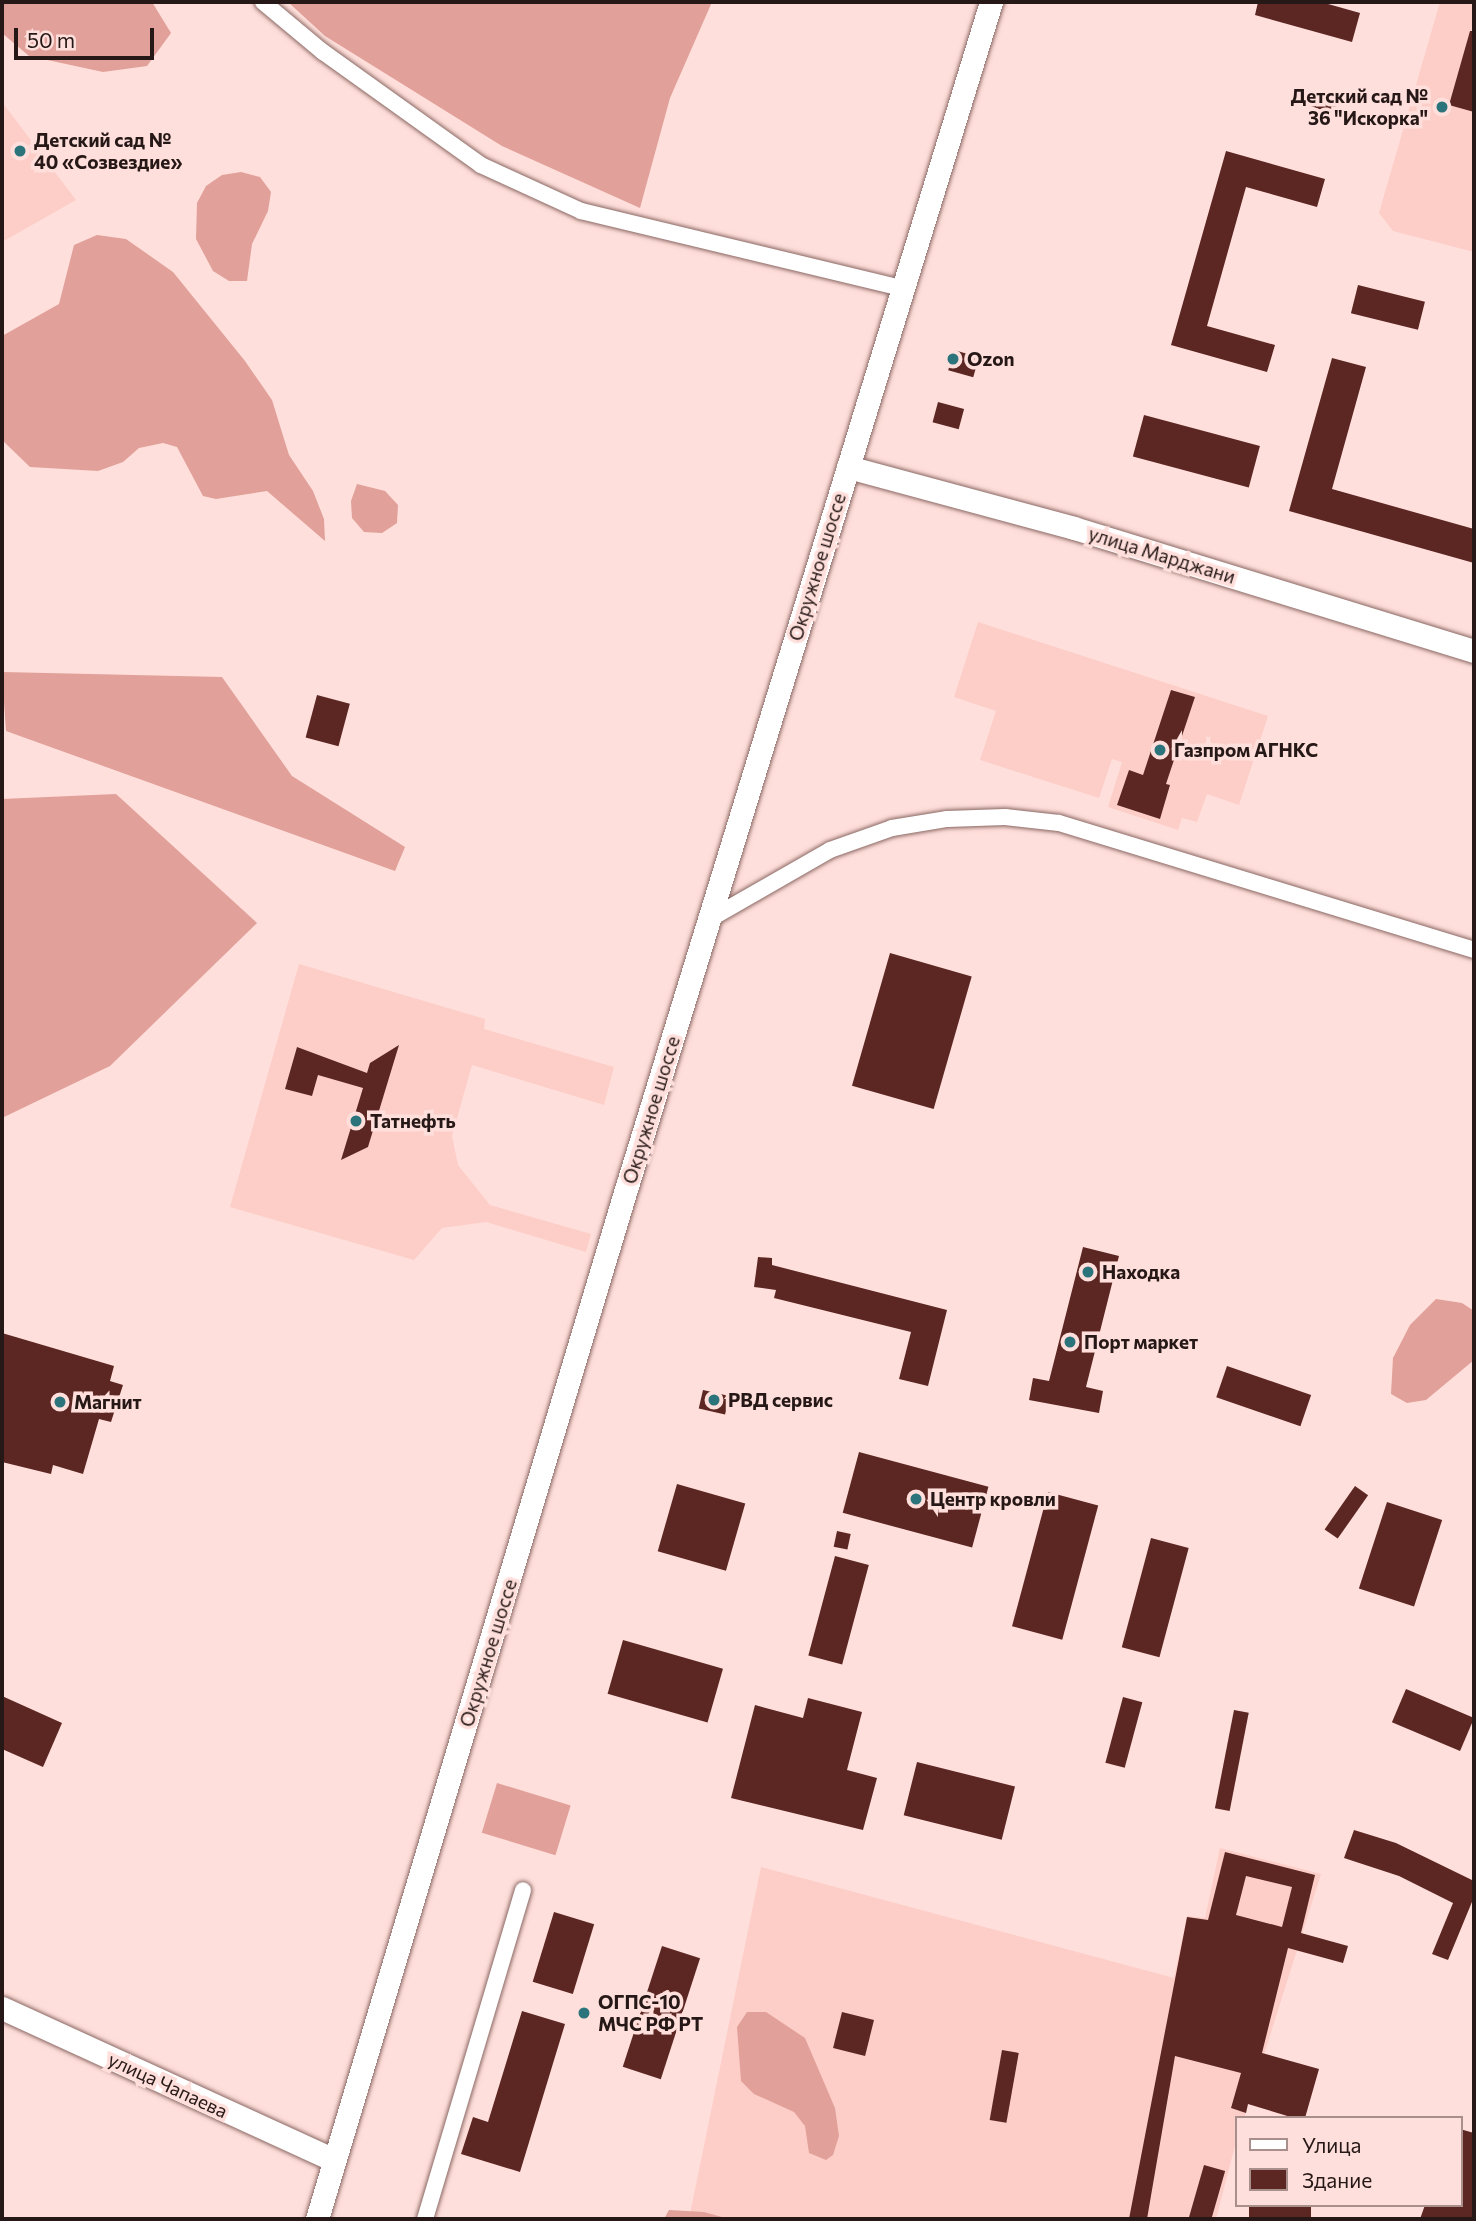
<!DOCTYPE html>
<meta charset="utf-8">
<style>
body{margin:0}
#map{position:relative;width:1476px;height:2221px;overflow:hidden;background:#ffdfdb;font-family:Commissioner,sans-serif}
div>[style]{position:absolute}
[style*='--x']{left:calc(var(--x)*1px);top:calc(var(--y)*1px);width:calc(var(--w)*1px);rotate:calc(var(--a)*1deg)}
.built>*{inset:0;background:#fdcec8}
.forest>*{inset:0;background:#e1a099;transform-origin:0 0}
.building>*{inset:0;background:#5c2723;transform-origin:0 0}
.roads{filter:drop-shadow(0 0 2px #8a6864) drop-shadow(0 0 2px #8a6864)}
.street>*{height:16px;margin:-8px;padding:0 8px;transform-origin:8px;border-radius:8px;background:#fff}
.secondary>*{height:23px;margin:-11.5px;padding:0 11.5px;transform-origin:11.5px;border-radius:11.5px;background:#fff}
.dots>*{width:19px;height:19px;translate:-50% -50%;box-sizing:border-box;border:4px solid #ffdfdb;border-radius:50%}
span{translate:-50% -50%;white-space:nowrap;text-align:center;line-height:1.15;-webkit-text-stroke:7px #ffdfdb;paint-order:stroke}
.poi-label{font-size:19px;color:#251816;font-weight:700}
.right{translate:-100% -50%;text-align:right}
.left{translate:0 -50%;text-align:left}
.street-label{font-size:19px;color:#251816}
.frame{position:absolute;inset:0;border:4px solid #251816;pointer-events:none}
.legend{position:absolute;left:1235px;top:2116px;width:228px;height:91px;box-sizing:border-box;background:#ffdfdb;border:2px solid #a88f8c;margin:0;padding:9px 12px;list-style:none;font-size:21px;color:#251816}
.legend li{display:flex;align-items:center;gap:14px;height:35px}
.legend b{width:35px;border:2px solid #a88f8c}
.scale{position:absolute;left:14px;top:28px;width:140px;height:32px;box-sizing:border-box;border:4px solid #251816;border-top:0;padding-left:9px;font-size:21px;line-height:24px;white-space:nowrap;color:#251816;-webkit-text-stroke:5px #ffdfdb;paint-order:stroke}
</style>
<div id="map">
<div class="built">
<div style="clip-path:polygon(1440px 2px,1474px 2px,1474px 252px,1393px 231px,1379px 213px)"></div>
<div style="clip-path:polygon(2px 102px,76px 200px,2px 242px)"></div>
<div style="clip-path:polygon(978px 622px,1268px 716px,1239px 805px,1207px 794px,1197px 822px,1182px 818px,1178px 830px,1108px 807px,1122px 762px,1112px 759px,1099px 798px,980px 760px,996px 711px,954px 697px)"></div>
<div style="clip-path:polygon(299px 964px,485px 1019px,484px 1029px,614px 1067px,604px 1105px,472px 1065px,452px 1136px,458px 1165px,490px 1205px,591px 1234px,586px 1252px,486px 1222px,442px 1228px,414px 1260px,230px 1207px)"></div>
<div style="clip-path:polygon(1220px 1848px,1321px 1874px,1244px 2118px,1236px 2118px,1236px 2142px,1216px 2219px,689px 2219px,761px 1867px,1174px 1978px,1187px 1916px,1205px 1918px)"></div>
</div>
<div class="forest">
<div style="clip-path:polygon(2px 2px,152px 2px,171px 33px,147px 66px,103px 72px,29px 56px,2px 33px)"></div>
<div style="clip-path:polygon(288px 2px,712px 2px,670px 98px,640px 208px,502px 146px,325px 36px)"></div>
<div style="clip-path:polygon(241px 172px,260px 177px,271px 192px,268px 211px,252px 244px,247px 281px,229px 281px,213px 271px,196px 239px,197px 203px,206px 186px,222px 175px)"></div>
<div style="clip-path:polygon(97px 235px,126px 239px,173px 272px,245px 361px,272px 400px,289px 455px,313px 491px,324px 519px,325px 541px,267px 491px,216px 499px,203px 496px,177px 447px,163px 443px,139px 448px,123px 462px,98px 471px,30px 467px,2px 440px,2px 336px,59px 304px,74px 245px)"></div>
<div style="clip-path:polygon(357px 484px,385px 491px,398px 505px,397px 523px,382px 533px,364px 532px,352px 518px,351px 501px)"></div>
<div style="clip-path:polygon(2px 672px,222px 677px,292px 776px,405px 847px,395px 871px,6px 731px)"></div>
<div style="clip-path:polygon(116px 794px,257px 923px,110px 1066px,2px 1118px,2px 799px)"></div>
<div style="clip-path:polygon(1436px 1299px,1462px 1303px,1474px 1311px,1474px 1360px,1426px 1400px,1407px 1403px,1391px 1394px,1393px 1358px,1410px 1325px)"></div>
<div style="left:497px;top:1783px;width:77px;height:52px;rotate:17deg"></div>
<div style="clip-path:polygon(747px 2012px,766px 2012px,805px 2038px,835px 2108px,839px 2136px,833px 2155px,826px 2160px,809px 2153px,805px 2126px,794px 2112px,754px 2094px,741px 2081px,737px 2027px)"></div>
<div style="clip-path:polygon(669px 2210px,704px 2212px,729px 2219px,664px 2219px)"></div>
</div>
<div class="building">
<div style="clip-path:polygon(1258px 2px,1321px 2px,1360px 13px,1352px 42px,1255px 15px)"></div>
<div style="clip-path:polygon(1470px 31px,1474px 31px,1474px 112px,1449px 105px)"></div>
<div style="left:1316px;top:90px;width:24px;height:17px;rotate:19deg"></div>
<div style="clip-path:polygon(1226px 151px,1325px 179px,1317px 207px,1246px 187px,1207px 326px,1275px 345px,1267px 372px,1171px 345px)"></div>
<div style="left:1358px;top:285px;width:69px;height:29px;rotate:14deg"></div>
<div style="left:954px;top:350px;width:26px;height:21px;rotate:16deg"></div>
<div style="clip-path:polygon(1332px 358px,1366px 367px,1332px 489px,1474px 529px,1474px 563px,1289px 511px)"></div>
<div style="left:938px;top:402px;width:27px;height:21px;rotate:15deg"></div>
<div style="left:1144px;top:415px;width:120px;height:43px;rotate:15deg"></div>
<div style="clip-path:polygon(1171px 690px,1195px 697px,1166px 784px,1170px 785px,1160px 819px,1117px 805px,1129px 770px,1143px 775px)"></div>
<div style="left:317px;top:695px;width:34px;height:44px;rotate:15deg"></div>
<div style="left:890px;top:953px;width:85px;height:138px;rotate:16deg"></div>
<div style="clip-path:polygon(399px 1045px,368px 1147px,341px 1160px,363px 1088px,318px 1075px,312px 1096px,285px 1089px,297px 1047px,367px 1073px,370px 1063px)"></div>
<div style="clip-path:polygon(1083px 1247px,1119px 1256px,1086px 1387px,1103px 1391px,1099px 1413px,1029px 1400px,1033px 1378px,1049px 1381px)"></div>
<div style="clip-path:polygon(758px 1257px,772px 1258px,772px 1265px,947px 1310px,928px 1386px,899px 1379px,911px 1332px,774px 1298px,776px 1290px,754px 1287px)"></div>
<div style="clip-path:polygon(2px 1333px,114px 1366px,110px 1381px,123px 1385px,111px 1422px,99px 1419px,83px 1474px,53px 1465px,51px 1474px,2px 1462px)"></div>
<div style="left:1227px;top:1366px;width:89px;height:33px;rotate:19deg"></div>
<div style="left:703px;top:1390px;width:27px;height:19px;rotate:13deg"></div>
<div style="left:859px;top:1452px;width:134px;height:63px;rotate:15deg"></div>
<div style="left:677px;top:1484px;width:71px;height:70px;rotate:16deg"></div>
<div style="left:1355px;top:1486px;width:16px;height:53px;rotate:35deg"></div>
<div style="left:1048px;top:1492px;width:52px;height:139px;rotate:15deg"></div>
<div style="left:1387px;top:1502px;width:58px;height:91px;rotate:18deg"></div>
<div style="left:837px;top:1531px;width:14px;height:16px;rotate:12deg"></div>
<div style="left:1151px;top:1538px;width:39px;height:113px;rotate:15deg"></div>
<div style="left:835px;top:1556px;width:35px;height:103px;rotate:15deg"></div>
<div style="left:623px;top:1640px;width:104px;height:56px;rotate:16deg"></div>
<div style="left:1406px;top:1689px;width:74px;height:36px;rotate:23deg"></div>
<div style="clip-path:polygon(2px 1696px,62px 1723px,43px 1767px,2px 1749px)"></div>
<div style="left:1123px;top:1697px;width:20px;height:68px;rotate:15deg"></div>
<div style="clip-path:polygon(808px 1698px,862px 1712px,847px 1770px,877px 1778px,863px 1830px,731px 1798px,755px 1705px,803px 1718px)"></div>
<div style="left:1234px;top:1710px;width:15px;height:100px;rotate:11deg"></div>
<div style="left:917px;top:1762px;width:101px;height:55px;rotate:14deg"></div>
<div style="clip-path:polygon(1354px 1830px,1396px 1843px,1474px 1881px,1474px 1897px,1448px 1960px,1432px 1954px,1453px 1903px,1399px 1876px,1344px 1858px)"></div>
<div style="clip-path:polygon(evenodd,1225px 1852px,1315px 1875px,1301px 1933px,1348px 1946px,1343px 1963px,1288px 1948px,1262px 2053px,1319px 2069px,1305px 2118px,1294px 2118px,1248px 2104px,1246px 2113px,1231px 2108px,1241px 2073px,1175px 2056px,1147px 2219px,1129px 2219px,1187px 1917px,1208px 1920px,1225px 1852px,1246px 1876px,1292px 1887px,1282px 1927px,1236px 1915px,1246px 1876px)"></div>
<div style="left:554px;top:1912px;width:42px;height:73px;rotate:17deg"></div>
<div style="left:662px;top:1946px;width:40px;height:127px;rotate:18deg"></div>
<div style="clip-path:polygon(522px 2011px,565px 2024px,520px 2172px,461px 2154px,473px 2117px,488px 2122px)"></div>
<div style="left:842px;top:2012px;width:33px;height:37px;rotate:14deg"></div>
<div style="left:1002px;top:2050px;width:17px;height:71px;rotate:10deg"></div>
<div style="clip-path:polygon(1460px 2129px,1474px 2133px,1474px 2219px,1420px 2219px,1425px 2205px,1460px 2205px)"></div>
<div style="left:1204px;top:2165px;width:22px;height:56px;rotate:16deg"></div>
<div style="left:1249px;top:2205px;width:62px;height:15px"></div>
</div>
<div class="roads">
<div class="street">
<div style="--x:263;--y:2;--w:78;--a:39.8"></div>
<div style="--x:323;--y:52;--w:194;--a:35.6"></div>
<div style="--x:481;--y:165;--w:110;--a:24.7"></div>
<div style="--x:581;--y:211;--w:330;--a:13.5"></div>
<div style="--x:708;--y:920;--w:141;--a:-29.8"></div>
<div style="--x:830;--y:850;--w:66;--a:-19.5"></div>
<div style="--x:892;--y:828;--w:56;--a:-9.3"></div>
<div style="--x:947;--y:819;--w:58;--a:-2"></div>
<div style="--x:1005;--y:817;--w:54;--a:6.3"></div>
<div style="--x:1059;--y:823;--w:434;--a:17"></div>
<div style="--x:425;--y:2219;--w:343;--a:-73.4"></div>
</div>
<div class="secondary">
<div style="--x:848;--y:467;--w:234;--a:15.1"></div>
<div style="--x:1074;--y:528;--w:418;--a:17.1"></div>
<div style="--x:2;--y:2008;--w:365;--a:24.6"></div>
<div style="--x:317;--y:2219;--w:1079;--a:-73.3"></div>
<div style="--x:627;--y:1186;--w:1239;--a:-72.91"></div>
</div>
</div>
<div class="dots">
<div style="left:1442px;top:107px;background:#2b747b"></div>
<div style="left:20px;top:151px;background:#2b747b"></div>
<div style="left:953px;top:359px;background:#2b747b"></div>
<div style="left:1160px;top:750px;background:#2b747b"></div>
<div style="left:356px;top:1121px;background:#2b747b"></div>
<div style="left:1088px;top:1272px;background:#2b747b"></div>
<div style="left:1070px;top:1342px;background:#2b747b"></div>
<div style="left:714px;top:1400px;background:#2b747b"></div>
<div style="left:60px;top:1402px;background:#2b747b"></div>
<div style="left:916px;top:1499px;background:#2b747b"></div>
<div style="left:584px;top:2013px;background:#2b747b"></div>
</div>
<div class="poi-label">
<span class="right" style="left:1428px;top:107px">Детский сад №<br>36 "Искорка"</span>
<span class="left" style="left:34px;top:151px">Детский сад №<br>40 «Созвездие»</span>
<span class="left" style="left:967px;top:359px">Ozon</span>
<span class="left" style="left:1174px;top:750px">Газпром АГНКС</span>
<span class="left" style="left:370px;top:1121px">Татнефть</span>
<span class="left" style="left:1102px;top:1272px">Находка</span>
<span class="left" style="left:1084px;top:1342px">Порт маркет</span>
<span class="left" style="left:728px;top:1400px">РВД сервис</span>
<span class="left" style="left:74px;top:1402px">Магнит</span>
<span class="left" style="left:930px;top:1499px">Центр кровли</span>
<span class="left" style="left:598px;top:2013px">ОГПС-10<br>МЧС РФ РТ</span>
</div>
<div class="street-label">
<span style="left:1162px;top:555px;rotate:17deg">улица Марджани</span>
<span style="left:817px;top:567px;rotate:-73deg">Окружное шоссе</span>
<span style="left:651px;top:1110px;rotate:-73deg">Окружное шоссе</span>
<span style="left:488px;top:1653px;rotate:-73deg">Окружное шоссе</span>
<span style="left:168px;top:2085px;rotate:25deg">улица Чапаева</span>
</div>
<div class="frame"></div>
<ul class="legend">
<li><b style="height:9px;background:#fff"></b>Улица</li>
<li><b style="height:19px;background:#5c2723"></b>Здание</li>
</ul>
<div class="scale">50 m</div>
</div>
